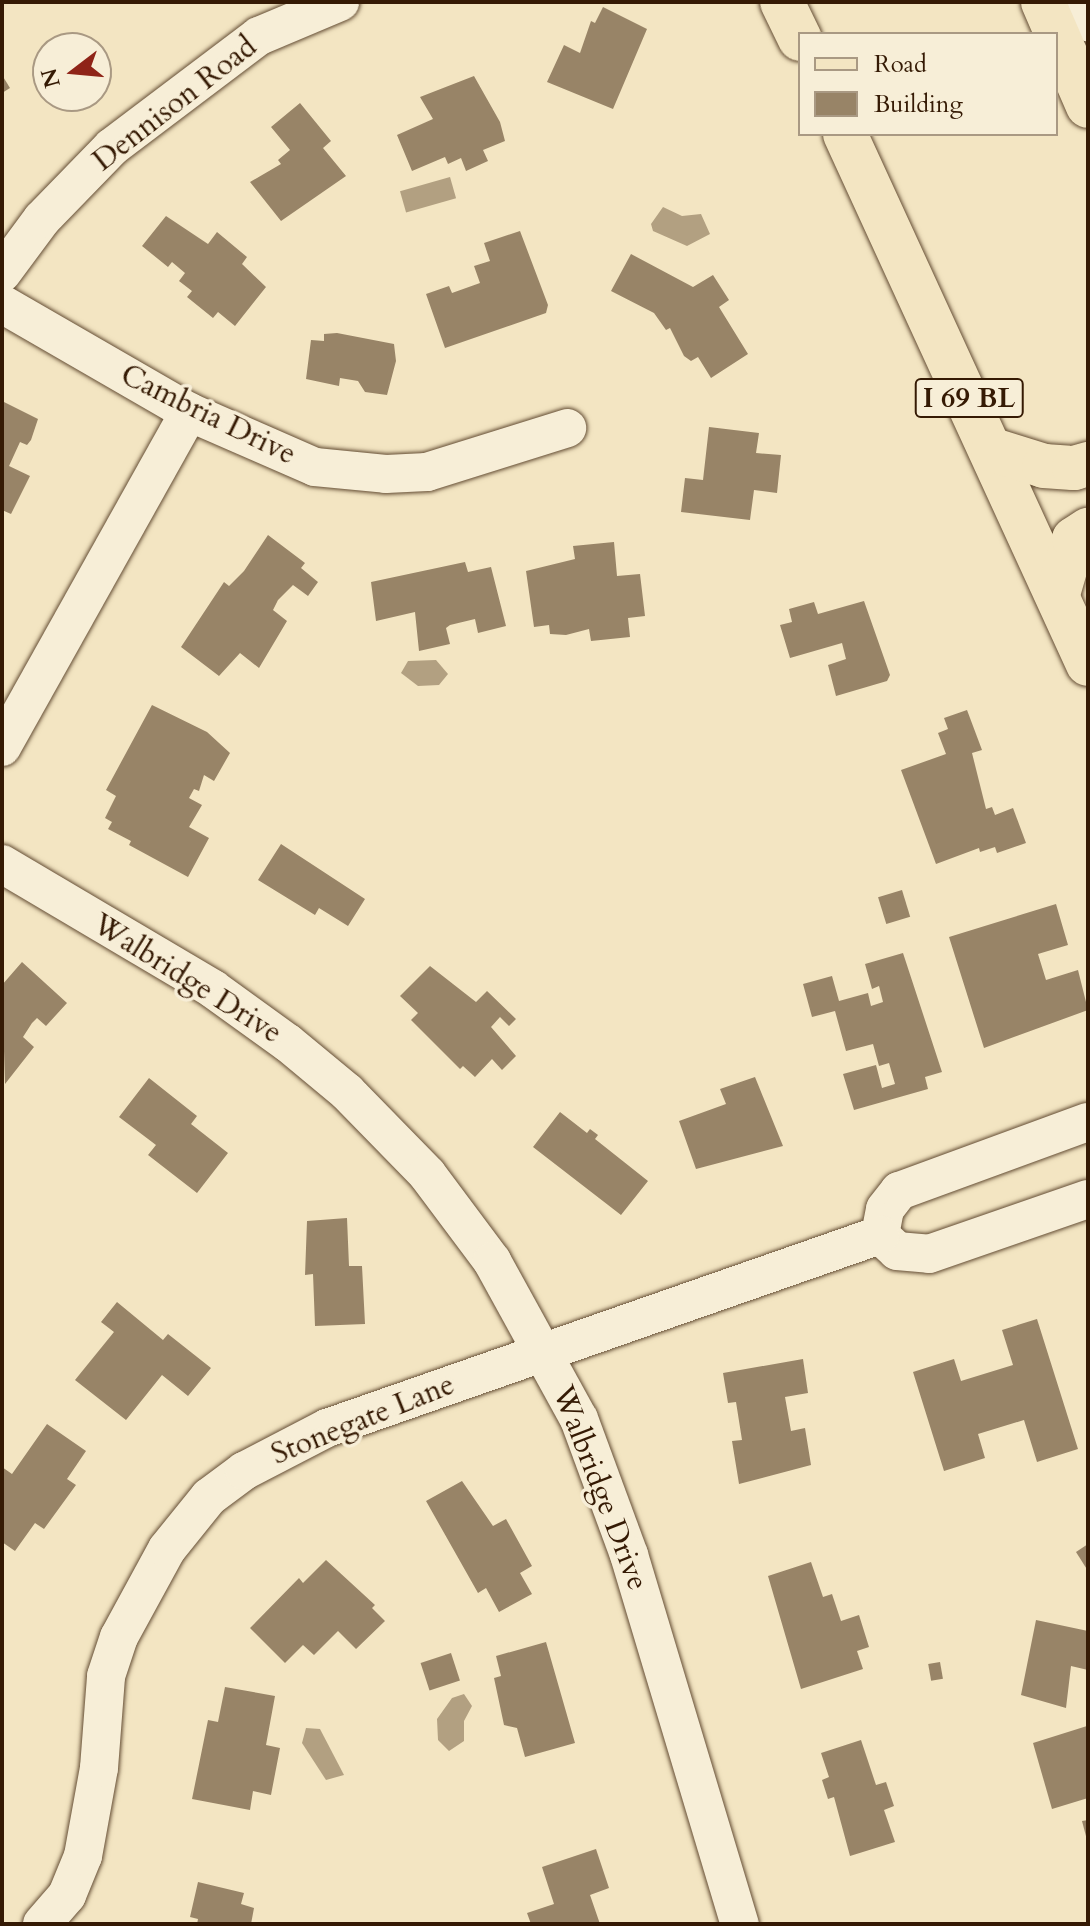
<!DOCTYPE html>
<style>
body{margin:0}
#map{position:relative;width:1090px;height:1926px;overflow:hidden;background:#f3e5c2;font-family:Cardo,serif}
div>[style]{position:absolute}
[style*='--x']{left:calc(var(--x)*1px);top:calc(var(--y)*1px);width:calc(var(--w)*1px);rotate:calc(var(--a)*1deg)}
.water>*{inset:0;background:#b2a081;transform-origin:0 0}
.building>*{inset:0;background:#988467;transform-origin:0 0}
.roads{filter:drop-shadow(0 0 2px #644d34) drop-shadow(0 0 2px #644d34)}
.minor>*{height:38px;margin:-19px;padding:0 19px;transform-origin:19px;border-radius:19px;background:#f7eed7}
.secondary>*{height:44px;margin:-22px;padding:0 22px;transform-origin:22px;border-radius:22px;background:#f7eed7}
.primary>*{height:44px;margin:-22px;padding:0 22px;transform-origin:22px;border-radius:22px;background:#f3e5c2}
span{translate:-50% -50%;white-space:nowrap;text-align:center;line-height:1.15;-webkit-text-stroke:7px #f7eed7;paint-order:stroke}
.shield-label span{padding:2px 6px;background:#f7eed7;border:2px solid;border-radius:6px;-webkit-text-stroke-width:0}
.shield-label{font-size:28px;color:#351a04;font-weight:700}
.street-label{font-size:30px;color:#351a04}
.frame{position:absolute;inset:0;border:4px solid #351a04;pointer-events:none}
.legend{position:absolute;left:798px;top:32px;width:260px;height:104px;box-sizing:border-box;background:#f7eed7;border:2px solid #a99983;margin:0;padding:10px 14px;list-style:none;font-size:24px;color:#351a04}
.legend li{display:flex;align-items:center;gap:16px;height:40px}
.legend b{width:40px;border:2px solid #a99983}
.north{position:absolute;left:32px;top:32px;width:80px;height:80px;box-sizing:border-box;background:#f7eed7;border:2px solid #a99983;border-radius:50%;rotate:254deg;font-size:22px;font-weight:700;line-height:32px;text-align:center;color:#351a04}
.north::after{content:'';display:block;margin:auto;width:28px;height:36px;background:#8f2418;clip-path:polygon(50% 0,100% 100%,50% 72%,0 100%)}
</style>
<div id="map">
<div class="water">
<div style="left:450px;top:177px;width:22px;height:52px;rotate:74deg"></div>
<div style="clip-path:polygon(663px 207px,682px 216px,701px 214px,710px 234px,687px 246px,653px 231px,651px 224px)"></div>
<div style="clip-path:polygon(436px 660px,448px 674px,439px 685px,418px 686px,401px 673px,408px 661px)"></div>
<div style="clip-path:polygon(464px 1694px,472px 1706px,464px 1721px,464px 1741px,449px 1751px,438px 1740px,437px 1719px,452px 1698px)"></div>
<div style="clip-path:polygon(306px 1728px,320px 1729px,344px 1775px,326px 1780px,302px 1743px)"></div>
</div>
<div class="building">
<div style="clip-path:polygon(603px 7px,647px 29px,613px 109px,547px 82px,564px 45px,580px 53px,591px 21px,595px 23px)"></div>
<div style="clip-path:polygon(2px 75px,10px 88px,2px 93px)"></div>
<div style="clip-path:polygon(474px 76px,500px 122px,505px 141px,483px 150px,488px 161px,466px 171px,461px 158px,448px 164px,445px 157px,412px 171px,397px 135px,433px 119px,420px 97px)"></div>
<div style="clip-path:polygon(300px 103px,331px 141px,323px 148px,346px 176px,281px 221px,250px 182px,281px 164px,278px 160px,290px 150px,271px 127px)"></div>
<div style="clip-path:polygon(166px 216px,208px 244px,217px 232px,247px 257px,242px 264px,266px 287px,235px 326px,218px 312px,213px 318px,187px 297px,192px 291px,179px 281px,185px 273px,172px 262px,168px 267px,142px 246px)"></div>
<div style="clip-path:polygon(520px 231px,548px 305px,546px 313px,445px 348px,426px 294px,449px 286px,452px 293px,480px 283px,474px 266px,490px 261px,484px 243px)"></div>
<div style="clip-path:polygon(631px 254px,693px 287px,713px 275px,729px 300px,719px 307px,748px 354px,711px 378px,698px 357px,691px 361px,684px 356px,670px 328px,666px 330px,654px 313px,611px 291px)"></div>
<div style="clip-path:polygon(337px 333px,394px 344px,396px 361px,387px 395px,365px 392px,358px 381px,340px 378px,339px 386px,306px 379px,311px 340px,324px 341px,324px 334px)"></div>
<div style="clip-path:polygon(2px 401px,38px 419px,31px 440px,27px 445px,20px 442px,9px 466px,30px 476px,11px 514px,2px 510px)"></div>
<div style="clip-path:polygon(709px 427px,759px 433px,756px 453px,781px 455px,777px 493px,754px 490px,750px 520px,681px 512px,685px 478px,703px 480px)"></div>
<div style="clip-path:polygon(268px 535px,305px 563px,301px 568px,318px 582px,308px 596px,293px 585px,278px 600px,273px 610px,287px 621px,259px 668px,240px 653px,219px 676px,181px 647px,224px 582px,229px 586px,244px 571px)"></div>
<div style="clip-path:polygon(614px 542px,617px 576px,640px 574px,645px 616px,628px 618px,630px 637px,591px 641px,589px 629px,566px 635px,550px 634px,549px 625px,534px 627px,526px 571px,575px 559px,573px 546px)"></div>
<div style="clip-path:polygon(465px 562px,468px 572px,491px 567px,506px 626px,478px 633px,475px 619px,450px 625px,446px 628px,450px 644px,419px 651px,415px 612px,376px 621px,371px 582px)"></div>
<div style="clip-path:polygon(864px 601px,890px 675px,887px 681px,836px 696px,828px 665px,846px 659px,842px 643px,790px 658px,780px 625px,792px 622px,789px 609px,814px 602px,818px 614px)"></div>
<div style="clip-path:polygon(152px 705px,207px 732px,230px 753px,214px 781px,204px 775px,199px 791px,194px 789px,189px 798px,202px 805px,189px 827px,209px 838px,188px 877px,129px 845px,131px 841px,108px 829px,112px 822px,105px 818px,116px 796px,106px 790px)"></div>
<div style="clip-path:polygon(967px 710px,982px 750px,972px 753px,986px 809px,992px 807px,995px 815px,1013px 808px,1026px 843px,997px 853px,995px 847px,980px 852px,979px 848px,936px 864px,901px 770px,946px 754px,938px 733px,948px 729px,944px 718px)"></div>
<div style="clip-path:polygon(281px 844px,365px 899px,348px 926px,319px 908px,315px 915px,258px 880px)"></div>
<div style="left:902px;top:890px;width:28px;height:25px;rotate:73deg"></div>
<div style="clip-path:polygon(1056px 904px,1068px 945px,1038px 954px,1046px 980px,1078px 970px,1088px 1010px,984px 1048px,949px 937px)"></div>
<div style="clip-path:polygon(903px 953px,942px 1072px,925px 1077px,928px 1089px,854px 1110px,843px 1074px,876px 1065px,882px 1088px,895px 1084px,889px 1063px,879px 1066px,873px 1044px,846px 1051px,835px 1011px,812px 1017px,803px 984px,832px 976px,839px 1001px,868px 993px,871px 1006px,883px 1002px,879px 986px,872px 989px,865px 964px)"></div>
<div style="clip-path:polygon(22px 962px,67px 1003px,46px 1026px,37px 1018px,32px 1023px,23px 1037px,34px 1047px,5px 1084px,2px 985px)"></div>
<div style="clip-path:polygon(430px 966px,476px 1002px,487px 991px,516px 1019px,509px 1026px,500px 1017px,491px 1027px,516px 1056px,502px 1070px,492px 1059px,475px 1077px,463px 1066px,460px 1069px,411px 1020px,418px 1013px,400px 996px)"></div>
<div style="clip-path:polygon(755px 1077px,783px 1146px,696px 1169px,679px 1121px,726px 1104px,720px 1089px)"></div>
<div style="clip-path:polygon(149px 1078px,197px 1116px,191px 1124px,228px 1153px,197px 1193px,148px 1155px,156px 1145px,119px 1117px)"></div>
<div style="clip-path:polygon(560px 1112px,587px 1133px,590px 1129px,598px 1135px,595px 1139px,648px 1181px,621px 1215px,533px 1147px)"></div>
<div style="clip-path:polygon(347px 1218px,349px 1266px,362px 1266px,365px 1324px,315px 1326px,313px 1274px,305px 1275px,307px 1221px)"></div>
<div style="clip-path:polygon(117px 1302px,163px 1340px,168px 1334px,211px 1368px,188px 1396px,162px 1375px,126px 1420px,75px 1380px,114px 1332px,101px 1322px)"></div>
<div style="clip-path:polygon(1037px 1319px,1078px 1449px,1037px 1462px,1024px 1420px,978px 1434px,985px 1458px,944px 1471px,913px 1372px,954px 1359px,961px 1381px,1013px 1365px,1002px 1330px)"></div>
<div style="clip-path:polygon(803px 1359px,808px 1393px,785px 1397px,791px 1431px,805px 1428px,811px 1465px,739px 1484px,732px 1441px,742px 1440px,736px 1402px,728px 1403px,723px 1373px)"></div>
<div style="clip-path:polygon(47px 1424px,86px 1451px,67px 1479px,76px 1485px,44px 1529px,35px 1523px,15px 1551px,2px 1542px,2px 1467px,12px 1474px)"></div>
<div style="clip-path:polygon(462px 1481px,493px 1526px,506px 1519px,532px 1566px,520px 1573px,532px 1594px,499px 1612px,486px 1588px,478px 1593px,426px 1501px)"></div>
<div style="clip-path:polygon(1088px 1544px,1088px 1571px,1076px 1552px)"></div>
<div style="clip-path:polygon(326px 1560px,375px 1605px,372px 1608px,385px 1621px,356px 1649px,338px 1631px,314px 1655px,303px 1645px,285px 1663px,250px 1628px,299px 1578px,303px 1583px)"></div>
<div style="clip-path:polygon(811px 1562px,823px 1597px,832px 1594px,841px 1621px,859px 1615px,869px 1647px,857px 1651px,863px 1669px,801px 1689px,768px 1576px)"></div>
<div style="clip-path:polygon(1036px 1620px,1088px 1631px,1088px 1670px,1071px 1666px,1066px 1708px,1021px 1695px)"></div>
<div style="clip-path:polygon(546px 1642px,575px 1743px,525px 1757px,517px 1728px,504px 1725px,494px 1678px,501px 1676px,496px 1656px)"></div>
<div style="left:451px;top:1653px;width:29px;height:32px;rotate:72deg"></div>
<div style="left:940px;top:1662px;width:17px;height:12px;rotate:80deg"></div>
<div style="clip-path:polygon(225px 1687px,275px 1696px,266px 1745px,280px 1748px,271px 1795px,253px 1791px,250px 1810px,192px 1799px,208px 1720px,218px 1722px)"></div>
<div style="clip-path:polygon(1087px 1726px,1088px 1798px,1052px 1809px,1033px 1743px)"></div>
<div style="clip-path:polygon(861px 1740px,876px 1785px,886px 1782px,894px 1806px,884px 1810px,895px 1842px,850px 1856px,834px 1797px,828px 1799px,822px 1780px,829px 1777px,821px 1753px)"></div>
<div style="clip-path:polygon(1088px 1820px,1088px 1840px,1087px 1840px,1082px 1821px)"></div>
<div style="clip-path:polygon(596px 1849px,609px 1888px,590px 1895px,600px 1924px,531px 1924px,527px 1913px,554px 1904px,542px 1867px)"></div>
<div style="clip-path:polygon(198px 1882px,244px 1893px,241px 1904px,254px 1908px,251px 1924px,197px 1924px,198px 1919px,190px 1917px)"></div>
</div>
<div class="roads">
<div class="minor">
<div style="--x:2;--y:273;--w:67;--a:-53.5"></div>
<div style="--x:42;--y:219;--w:100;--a:-45.8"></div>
<div style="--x:112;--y:147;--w:184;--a:-37.1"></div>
<div style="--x:259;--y:36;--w:88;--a:-22.8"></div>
<div style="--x:2;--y:304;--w:216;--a:30"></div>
<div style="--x:189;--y:412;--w:137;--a:23.6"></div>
<div style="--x:315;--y:467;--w:71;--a:5.6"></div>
<div style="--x:386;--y:474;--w:41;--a:-2.8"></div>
<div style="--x:427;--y:472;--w:147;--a:-17.4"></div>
<div style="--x:2;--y:747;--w:384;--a:-60.8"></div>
<div style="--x:2;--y:864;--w:245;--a:30.6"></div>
<div style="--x:213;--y:989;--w:92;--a:35.8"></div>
<div style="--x:288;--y:1043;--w:77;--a:39.7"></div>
<div style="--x:347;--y:1092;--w:115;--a:45.7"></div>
<div style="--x:427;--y:1174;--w:109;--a:53.2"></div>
<div style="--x:492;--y:1261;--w:180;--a:61.2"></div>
<div style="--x:579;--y:1419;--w:145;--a:69.8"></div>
<div style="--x:629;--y:1555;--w:385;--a:73.3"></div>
<div style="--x:880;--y:1235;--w:26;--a:-79"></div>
<div style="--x:885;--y:1209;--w:23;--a:-52"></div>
<div style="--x:899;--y:1191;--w:201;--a:-20.1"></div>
<div style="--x:880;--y:1235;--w:23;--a:43"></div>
<div style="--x:897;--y:1251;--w:32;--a:5"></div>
<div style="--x:929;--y:1254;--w:168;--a:-19.1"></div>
<div style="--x:42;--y:1924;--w:38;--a:-49"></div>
<div style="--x:67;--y:1895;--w:42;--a:-67.7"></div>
<div style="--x:83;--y:1856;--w:89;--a:-79.7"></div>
<div style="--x:99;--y:1768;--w:92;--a:-85.6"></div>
<div style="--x:106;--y:1676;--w:41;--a:-71.6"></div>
<div style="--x:119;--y:1637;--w:100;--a:-61.4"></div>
<div style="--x:167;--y:1549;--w:67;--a:-51.1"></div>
<div style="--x:209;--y:1497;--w:44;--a:-36.6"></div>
<div style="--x:244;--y:1471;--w:93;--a:-27.4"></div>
<div style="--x:327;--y:1428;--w:586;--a:-19.24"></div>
</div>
<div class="secondary">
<div style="--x:1083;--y:2;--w:18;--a:74"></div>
</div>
<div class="primary">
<div style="--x:782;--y:2;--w:41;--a:64.1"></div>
<div style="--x:1043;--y:2;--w:113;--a:66.6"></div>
<div style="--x:845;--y:134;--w:583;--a:65.37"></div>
<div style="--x:993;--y:450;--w:53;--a:17.4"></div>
<div style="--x:1044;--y:466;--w:30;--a:4"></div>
<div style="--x:1074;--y:468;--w:15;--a:-16"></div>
<div style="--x:1058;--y:594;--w:57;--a:-73.8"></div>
<div style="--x:1074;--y:539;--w:17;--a:-33"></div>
</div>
</div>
<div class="shield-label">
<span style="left:969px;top:398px">I 69 BL</span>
</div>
<div class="street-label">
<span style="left:175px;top:104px;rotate:-38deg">Dennison Road</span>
<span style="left:208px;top:415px;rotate:26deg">Cambria Drive</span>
<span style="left:187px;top:979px;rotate:32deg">Walbridge Drive</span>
<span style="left:363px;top:1420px;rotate:-22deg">Stonegate Lane</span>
<span style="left:600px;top:1488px;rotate:69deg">Walbridge Drive</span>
</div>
<div class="frame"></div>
<ul class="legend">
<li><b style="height:10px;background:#f3e5c2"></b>Road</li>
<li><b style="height:22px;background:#988467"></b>Building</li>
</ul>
<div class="north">N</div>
</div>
